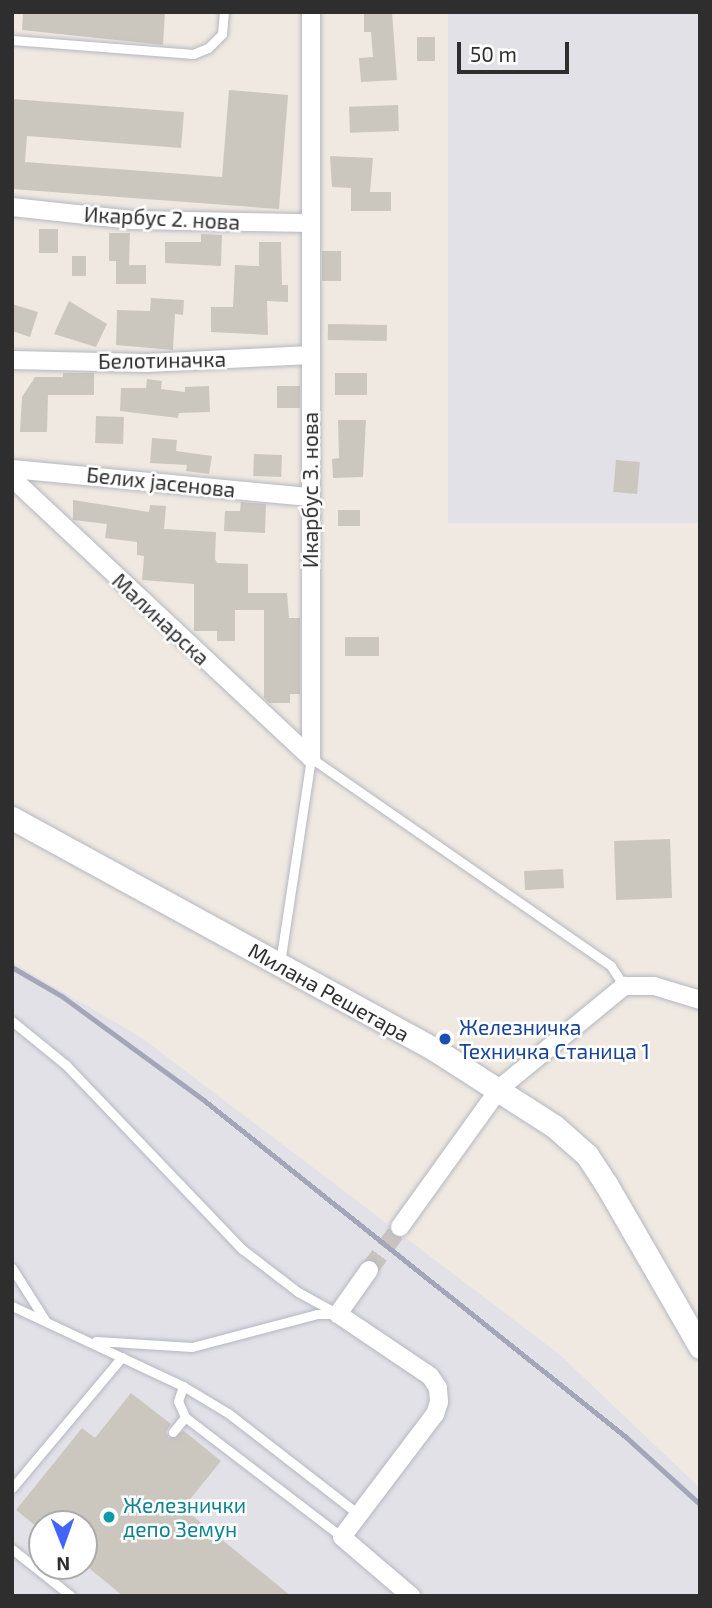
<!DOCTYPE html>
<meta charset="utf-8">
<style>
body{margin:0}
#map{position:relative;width:712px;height:1608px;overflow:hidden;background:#efe9e1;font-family:"Exo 2",sans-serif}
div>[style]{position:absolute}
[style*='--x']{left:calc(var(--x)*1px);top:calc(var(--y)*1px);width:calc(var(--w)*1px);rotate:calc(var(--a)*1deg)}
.industrial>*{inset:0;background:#e3e1e8;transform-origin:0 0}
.building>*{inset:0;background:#cbc7bf;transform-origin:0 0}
.minor-tunnel>*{height:18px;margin-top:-9px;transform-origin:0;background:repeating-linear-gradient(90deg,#c8c4bd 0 18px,transparent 0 27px)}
.roads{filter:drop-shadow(0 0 2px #b4b7c1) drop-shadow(0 0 2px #b4b7c1)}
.service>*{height:9px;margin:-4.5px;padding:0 4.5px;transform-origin:4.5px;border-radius:4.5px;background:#fff}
.minor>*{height:18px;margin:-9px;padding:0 9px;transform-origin:9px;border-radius:9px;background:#fff}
.tertiary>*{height:23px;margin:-11.5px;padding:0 11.5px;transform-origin:11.5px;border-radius:11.5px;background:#fff}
.rail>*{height:4.5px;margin:-2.25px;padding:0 2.25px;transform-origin:2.25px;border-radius:2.25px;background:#a3a6b8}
.dots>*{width:19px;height:19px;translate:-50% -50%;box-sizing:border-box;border:4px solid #fff;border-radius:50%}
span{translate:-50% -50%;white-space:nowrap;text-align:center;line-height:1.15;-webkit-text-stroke:5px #fff;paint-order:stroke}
.street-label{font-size:21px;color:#2e2e2e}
.transit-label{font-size:21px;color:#164399}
.left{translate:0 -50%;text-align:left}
.culture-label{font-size:21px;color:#0d838f}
.frame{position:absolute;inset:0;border:14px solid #2e2e2e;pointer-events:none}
.north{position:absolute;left:28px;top:1510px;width:70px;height:70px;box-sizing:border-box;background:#fff;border:2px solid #ababab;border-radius:50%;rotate:179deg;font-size:19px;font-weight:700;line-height:28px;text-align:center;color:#2e2e2e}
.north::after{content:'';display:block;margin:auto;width:24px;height:32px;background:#4264fb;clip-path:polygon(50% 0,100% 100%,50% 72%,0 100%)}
.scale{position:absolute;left:457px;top:42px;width:112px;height:32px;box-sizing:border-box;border:4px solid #2e2e2e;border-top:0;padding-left:9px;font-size:21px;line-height:24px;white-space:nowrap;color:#2e2e2e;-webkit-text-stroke:5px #fff;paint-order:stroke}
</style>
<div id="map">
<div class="industrial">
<div style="left:448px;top:12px;width:252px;height:511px"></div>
<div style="clip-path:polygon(evenodd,12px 962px,142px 1038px,559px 1354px,700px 1488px,700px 1596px,12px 1596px,12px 962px,42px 1524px,84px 1524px,84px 1566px,42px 1566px,42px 1524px)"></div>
</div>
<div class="building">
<div style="clip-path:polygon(23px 12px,165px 12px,163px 45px,22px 30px)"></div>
<div style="clip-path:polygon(364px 12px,392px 12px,397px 80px,361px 82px,359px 58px,373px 57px,371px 32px,364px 32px)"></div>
<div style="left:417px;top:37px;width:18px;height:24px"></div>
<div style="clip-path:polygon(229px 90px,288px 95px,279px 209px,12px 189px,12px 99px,184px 112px,181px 148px,27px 136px,25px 162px,222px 177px)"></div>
<div style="left:398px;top:105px;width:26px;height:49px;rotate:88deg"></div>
<div style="clip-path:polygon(330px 156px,373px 158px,370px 192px,391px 192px,391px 211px,351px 211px,351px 188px,332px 187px)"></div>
<div style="left:39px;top:229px;width:19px;height:24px"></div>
<div style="clip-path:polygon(109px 233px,130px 233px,129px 265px,146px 265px,146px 284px,116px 284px,116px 261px,109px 261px)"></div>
<div style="clip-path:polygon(201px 234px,222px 235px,221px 266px,165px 263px,165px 242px,201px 242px)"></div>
<div style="clip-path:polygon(259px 242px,281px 242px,282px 285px,288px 285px,288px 302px,267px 301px,268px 335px,211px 332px,211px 307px,233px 307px,235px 265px,259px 266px)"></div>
<div style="left:322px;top:251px;width:19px;height:30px"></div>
<div style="left:72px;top:256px;width:14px;height:20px"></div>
<div style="clip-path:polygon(151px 298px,184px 300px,183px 315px,175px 314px,173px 350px,116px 345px,117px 310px,150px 311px)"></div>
<div style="clip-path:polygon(69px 301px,107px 324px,96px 347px,54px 334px)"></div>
<div style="clip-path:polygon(12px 304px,38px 312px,30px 337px,12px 331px)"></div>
<div style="left:328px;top:324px;width:59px;height:16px;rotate:1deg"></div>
<div style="clip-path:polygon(63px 373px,94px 373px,94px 395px,48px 395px,47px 432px,20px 432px,22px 397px,35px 377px,63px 377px)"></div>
<div style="left:335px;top:373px;width:32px;height:22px"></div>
<div style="clip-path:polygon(147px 379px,162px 381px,161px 389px,185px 392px,185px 387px,209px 386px,210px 412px,179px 413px,178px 418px,120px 411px,121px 388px,146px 388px)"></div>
<div style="left:300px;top:386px;width:22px;height:23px;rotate:90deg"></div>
<div style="left:96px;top:416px;width:28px;height:27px;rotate:2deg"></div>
<div style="clip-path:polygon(338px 420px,366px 420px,363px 477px,333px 478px,332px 459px,339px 458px)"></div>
<div style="clip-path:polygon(152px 438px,177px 440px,176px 451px,212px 456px,209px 474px,186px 471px,187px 465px,150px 463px)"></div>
<div style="left:254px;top:454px;width:28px;height:22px;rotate:2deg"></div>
<div style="left:616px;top:460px;width:24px;height:32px;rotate:5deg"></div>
<div style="clip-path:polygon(73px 500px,149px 512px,150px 505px,166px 506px,164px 529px,216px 532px,215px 559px,217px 563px,248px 564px,248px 593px,287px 593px,289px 618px,300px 618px,300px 694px,290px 694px,290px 703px,269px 703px,264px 698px,264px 610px,235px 610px,235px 641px,217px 641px,217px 631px,194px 631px,194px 584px,142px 580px,144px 556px,137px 555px,137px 542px,105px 538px,107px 524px,73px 520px)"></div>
<div style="clip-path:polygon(241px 502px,266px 504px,265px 533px,224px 531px,225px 511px,240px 511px)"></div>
<div style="left:338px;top:510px;width:22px;height:16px"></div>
<div style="left:345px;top:637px;width:34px;height:19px"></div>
<div style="left:670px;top:839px;width:59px;height:56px;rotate:88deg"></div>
<div style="left:563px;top:869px;width:19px;height:39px;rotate:87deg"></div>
<div style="clip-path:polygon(131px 1393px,171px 1424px,166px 1432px,169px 1438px,184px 1431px,221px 1461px,183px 1508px,291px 1596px,123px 1596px,84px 1564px,84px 1524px,42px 1524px,42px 1531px,16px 1510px,82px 1428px,95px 1438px)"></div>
</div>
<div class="minor-tunnel">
<div style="--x:369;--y:1270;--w:53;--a:-54.2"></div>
</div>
<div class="roads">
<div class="service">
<div style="--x:12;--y:40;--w:182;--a:4.4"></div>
<div style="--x:193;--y:54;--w:16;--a:-22"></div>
<div style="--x:208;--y:48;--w:20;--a:-45"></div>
<div style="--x:222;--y:34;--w:22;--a:-85"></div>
<div style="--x:280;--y:963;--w:207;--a:-81.4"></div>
<div style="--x:311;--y:758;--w:365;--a:34.7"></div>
<div style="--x:611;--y:966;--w:24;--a:57"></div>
<div style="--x:12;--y:1021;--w:70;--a:39.2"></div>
<div style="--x:66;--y:1065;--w:255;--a:46.3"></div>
<div style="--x:242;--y:1249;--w:71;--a:37.5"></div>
<div style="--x:298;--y:1292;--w:46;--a:28.8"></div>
<div style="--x:12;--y:1268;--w:62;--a:57.6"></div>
<div style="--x:12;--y:1306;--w:189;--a:25.1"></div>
<div style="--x:183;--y:1386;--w:52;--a:31"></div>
<div style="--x:228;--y:1413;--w:165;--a:37.8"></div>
<div style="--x:96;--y:1341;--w:96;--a:3.6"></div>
<div style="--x:192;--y:1347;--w:129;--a:-14.8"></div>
<div style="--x:317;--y:1314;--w:19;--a:0"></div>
<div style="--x:183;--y:1386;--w:16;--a:108"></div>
<div style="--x:178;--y:1401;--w:17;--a:66"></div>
<div style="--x:185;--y:1417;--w:198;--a:37.4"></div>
<div style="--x:173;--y:1432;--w:19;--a:-51"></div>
<div style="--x:12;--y:1488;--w:171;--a:-50"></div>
<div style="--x:12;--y:1549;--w:75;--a:38.5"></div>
</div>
<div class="minor">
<div style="--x:12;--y:207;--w:121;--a:6.2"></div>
<div style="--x:132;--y:220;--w:179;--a:1"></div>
<div style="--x:12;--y:360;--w:134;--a:1.3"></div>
<div style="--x:146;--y:363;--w:165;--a:-2.8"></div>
<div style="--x:12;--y:469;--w:298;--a:5.4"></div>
<div style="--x:12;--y:478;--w:410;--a:43.1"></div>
<div style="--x:311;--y:758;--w:746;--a:-90"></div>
<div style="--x:400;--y:1227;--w:171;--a:-54.3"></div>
<div style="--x:500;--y:1088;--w:161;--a:-39.4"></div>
<div style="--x:624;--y:986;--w:30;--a:0"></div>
<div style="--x:654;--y:986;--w:48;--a:16.9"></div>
<div style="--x:369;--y:1270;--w:54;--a:125.2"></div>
<div style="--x:338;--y:1314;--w:111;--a:34"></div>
<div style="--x:430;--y:1376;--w:14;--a:56"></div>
<div style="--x:438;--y:1388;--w:14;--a:86"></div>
<div style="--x:439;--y:1402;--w:13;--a:108"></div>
<div style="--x:435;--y:1414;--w:154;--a:127.1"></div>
<div style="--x:342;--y:1537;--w:91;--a:40.5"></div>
</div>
<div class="tertiary">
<div style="--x:12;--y:818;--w:481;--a:28.7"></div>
<div style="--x:434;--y:1049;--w:143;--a:32.7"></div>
<div style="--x:554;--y:1126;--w:44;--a:41.3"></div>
<div style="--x:587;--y:1155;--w:35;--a:57"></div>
<div style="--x:606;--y:1184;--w:188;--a:60"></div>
</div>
</div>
<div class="rail">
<div style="--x:12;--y:967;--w:58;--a:30.1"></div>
<div style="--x:62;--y:996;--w:176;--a:36.2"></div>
<div style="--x:204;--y:1100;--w:539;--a:38.59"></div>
<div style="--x:625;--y:1436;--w:101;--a:42.2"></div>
</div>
<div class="dots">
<div style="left:445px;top:1039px;background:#1a4fb4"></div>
<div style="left:109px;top:1517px;background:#0f9aa8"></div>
</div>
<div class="street-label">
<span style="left:162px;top:218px;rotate:3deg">Икарбус 2. нова</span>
<span style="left:162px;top:360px;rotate:-1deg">Белотиначка</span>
<span style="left:161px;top:482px;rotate:6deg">Белих јасенова</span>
<span style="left:310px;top:490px;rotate:-90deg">Икарбус 3. нова</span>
<span style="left:161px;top:619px;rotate:43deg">Малинарска</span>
<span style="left:329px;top:992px;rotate:29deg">Милана Решетара</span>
</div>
<div class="transit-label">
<span class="left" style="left:459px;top:1039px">Железничка<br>Техничка Станица 1</span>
</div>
<div class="culture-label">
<span class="left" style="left:123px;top:1517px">Железнички<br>депо Земун</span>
</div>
<div class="frame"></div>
<div class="north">N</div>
<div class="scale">50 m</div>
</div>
